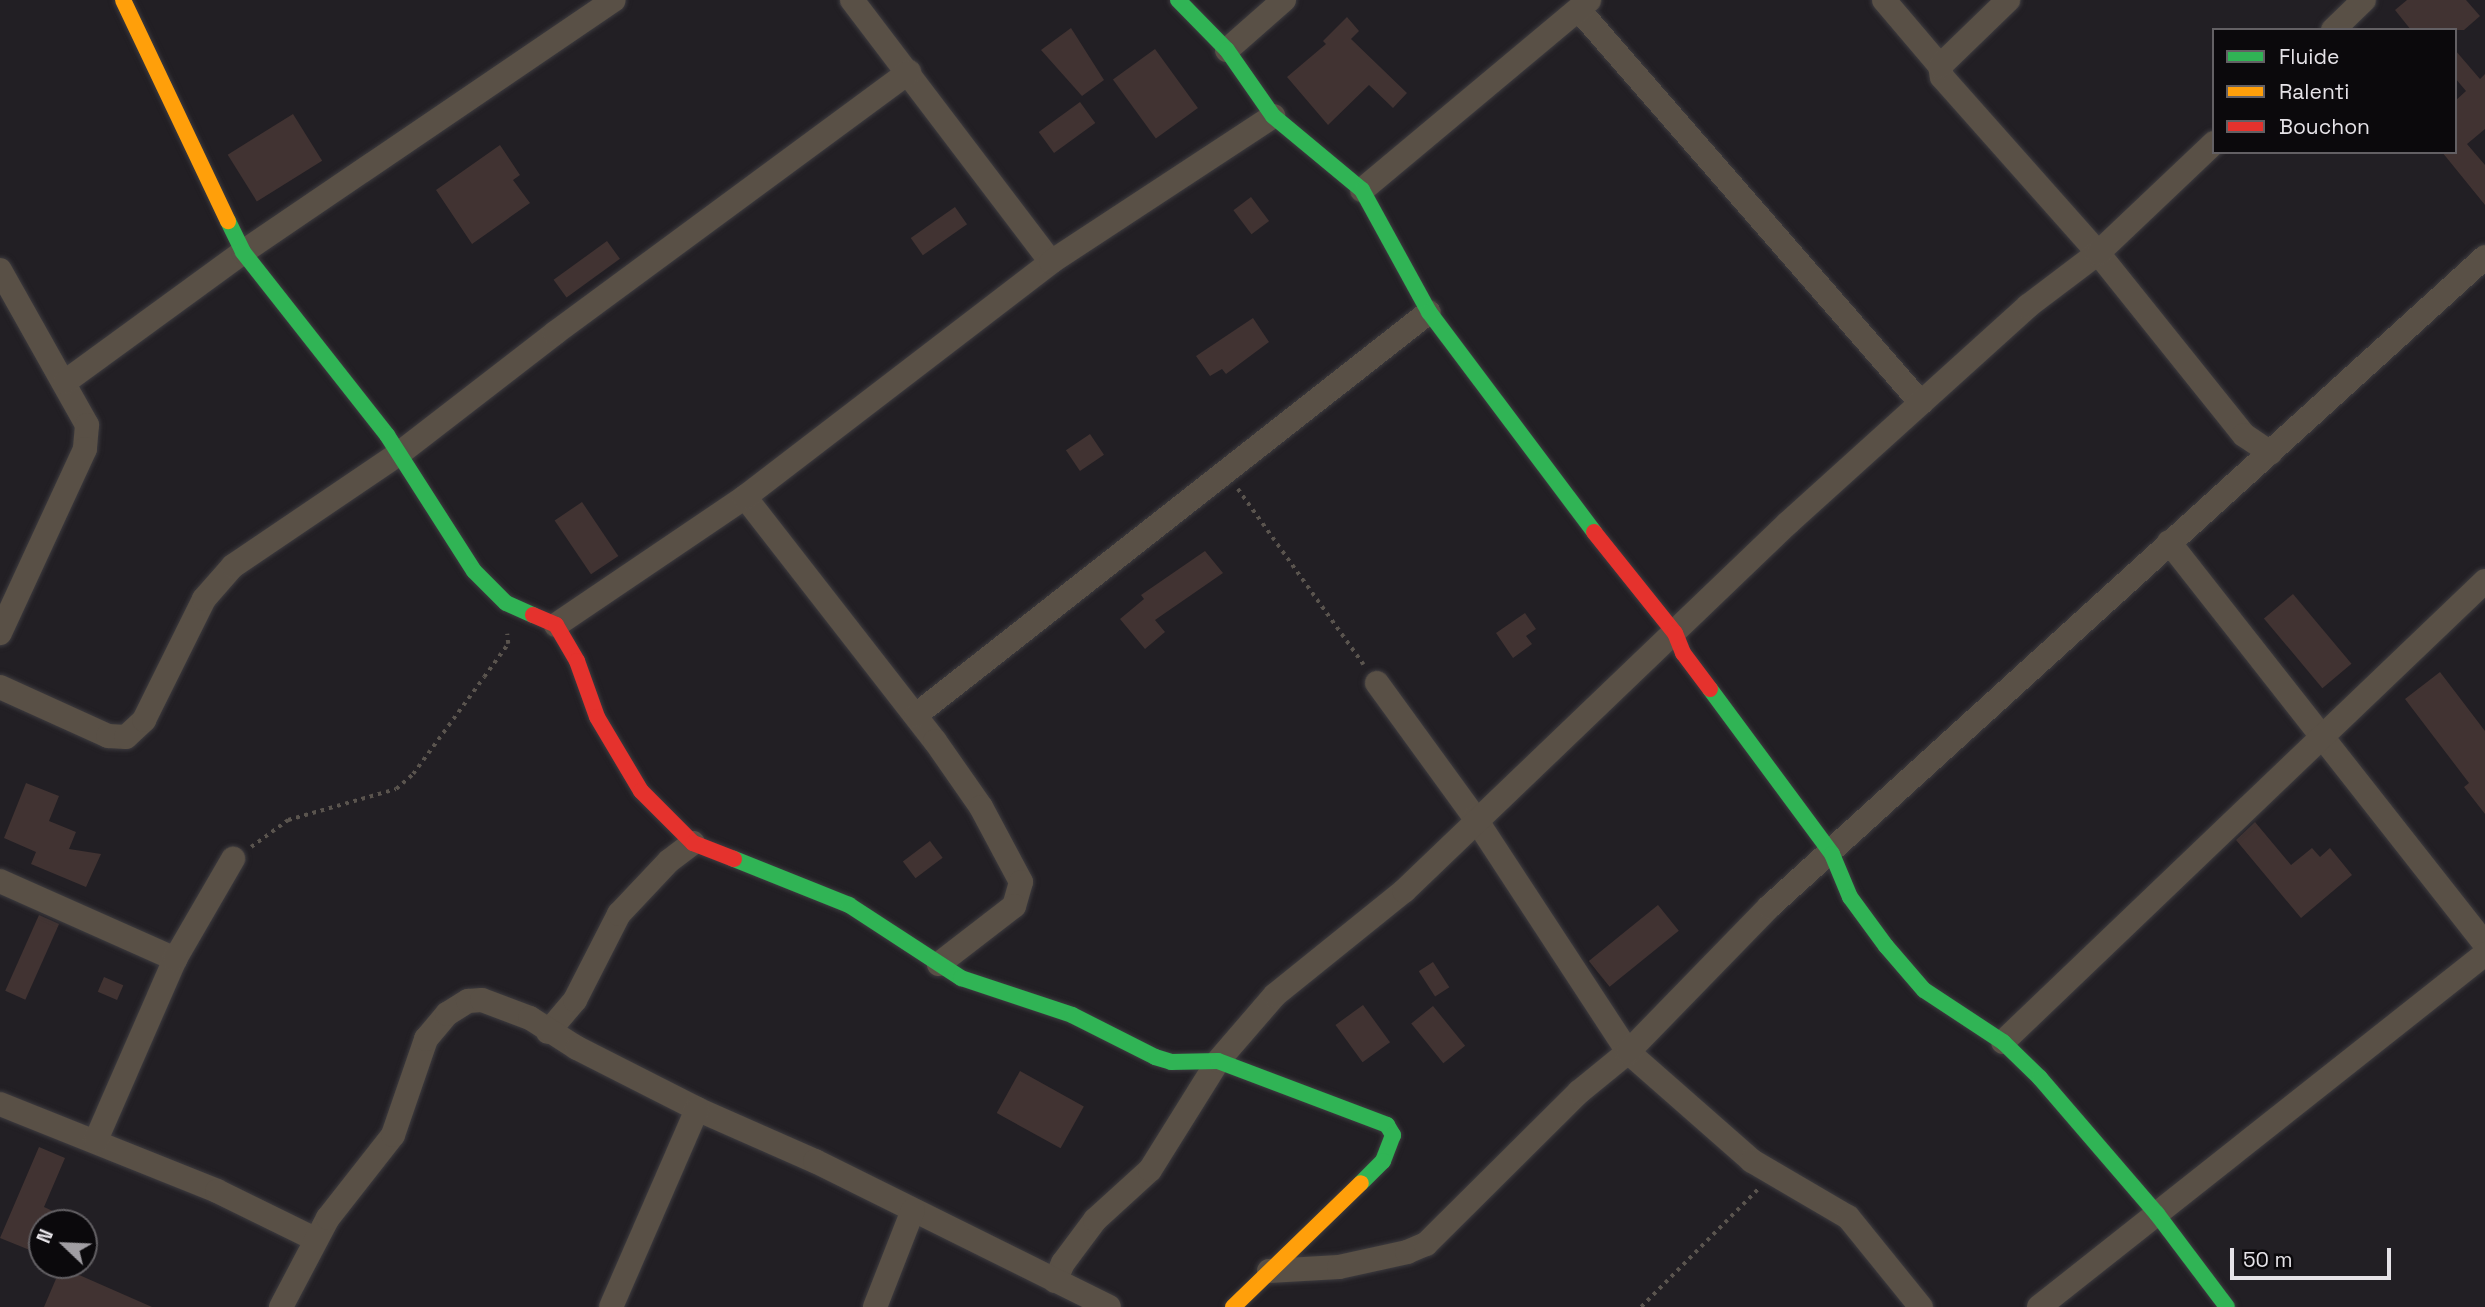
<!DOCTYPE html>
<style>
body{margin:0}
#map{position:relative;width:2485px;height:1307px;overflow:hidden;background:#221f24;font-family:"Space Grotesk",sans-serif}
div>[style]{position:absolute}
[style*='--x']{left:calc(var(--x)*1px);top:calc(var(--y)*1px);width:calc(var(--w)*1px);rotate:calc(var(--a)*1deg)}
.building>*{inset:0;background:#413332;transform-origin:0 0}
.path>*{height:3.5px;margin-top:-1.75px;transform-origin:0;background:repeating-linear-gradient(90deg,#5a544e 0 3.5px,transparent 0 8.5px)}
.roads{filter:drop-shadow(0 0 2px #3d3b3f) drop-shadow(0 0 2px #3d3b3f)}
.street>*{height:24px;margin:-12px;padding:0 12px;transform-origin:12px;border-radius:12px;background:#595046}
.fast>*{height:16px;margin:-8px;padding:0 8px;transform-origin:8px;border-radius:8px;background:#30b455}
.slow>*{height:16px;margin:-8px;padding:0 8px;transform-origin:8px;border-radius:8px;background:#ff9f0a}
.jam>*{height:16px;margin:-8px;padding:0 8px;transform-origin:8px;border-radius:8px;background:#e5322d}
span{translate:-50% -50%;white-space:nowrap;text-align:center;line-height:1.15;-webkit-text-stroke:5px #0b090c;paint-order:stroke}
.legend{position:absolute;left:2212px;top:28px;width:245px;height:126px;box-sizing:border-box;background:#0b090c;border:2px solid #636064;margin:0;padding:9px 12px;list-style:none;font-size:21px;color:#e6e3e8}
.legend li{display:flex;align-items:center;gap:14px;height:35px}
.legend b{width:35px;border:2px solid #636064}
.north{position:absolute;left:28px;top:1209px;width:70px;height:70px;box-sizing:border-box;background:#0b090c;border:2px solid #636064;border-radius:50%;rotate:293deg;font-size:19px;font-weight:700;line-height:28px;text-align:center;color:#e6e3e8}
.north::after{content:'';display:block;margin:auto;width:24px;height:32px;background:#a19ea3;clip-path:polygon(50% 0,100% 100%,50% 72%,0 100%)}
.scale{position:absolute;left:2230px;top:1248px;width:161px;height:32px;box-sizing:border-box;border:4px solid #e6e3e8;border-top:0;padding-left:9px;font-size:21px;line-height:24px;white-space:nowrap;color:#e6e3e8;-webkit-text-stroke:5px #0b090c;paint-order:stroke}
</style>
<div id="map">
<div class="building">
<div style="clip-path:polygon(2407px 0,2466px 0,2480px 16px,2464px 30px,2411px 30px,2395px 10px)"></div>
<div style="clip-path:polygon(1347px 17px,1359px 31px,1351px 39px,1407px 93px,1393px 108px,1369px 85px,1328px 125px,1287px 77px,1326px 44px,1323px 41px)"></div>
<div style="clip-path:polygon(1071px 28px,1104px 80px,1082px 96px,1041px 50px)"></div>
<div style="left:1155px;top:49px;width:73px;height:52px;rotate:54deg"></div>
<div style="clip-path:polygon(2455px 50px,2480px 79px,2485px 74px,2485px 129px,2467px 144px,2485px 165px,2485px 205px,2442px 152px,2455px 152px,2455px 101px,2466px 91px,2455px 78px)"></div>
<div style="left:1080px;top:102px;width:26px;height:51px;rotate:54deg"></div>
<div style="left:293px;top:114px;width:55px;height:77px;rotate:58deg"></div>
<div style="clip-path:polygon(500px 145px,520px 175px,513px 180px,530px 203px,472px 244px,436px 190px)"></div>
<div style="left:1251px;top:197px;width:30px;height:22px;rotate:53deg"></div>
<div style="left:955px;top:207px;width:21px;height:54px;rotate:55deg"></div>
<div style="left:607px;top:241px;width:22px;height:66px;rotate:54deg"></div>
<div style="clip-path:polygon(1253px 318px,1269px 342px,1226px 374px,1222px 369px,1210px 376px,1196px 356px)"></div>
<div style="left:1090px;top:434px;width:25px;height:29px;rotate:56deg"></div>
<div style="left:582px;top:502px;width:65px;height:33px;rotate:56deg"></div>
<div style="clip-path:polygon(1205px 551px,1223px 573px,1155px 620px,1165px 632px,1145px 649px,1120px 619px,1144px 599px,1141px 595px)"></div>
<div style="left:2293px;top:594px;width:91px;height:38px;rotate:50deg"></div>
<div style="clip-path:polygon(1525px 613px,1536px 629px,1526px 636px,1532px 644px,1513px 658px,1496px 633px)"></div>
<div style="clip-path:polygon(2440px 672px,2485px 731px,2485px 814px,2464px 787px,2469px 783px,2405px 699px)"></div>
<div style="clip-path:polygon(26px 783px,59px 796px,49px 821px,76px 832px,69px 849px,101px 854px,86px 887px,31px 864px,36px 852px,4px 838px)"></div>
<div style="clip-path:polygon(2255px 822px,2291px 865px,2312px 848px,2320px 857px,2330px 848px,2352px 875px,2301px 918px,2236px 840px)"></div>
<div style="left:930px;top:841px;width:21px;height:34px;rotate:53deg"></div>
<div style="left:1658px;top:905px;width:33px;height:89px;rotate:51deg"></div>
<div style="left:39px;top:915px;width:22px;height:83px;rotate:24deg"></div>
<div style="left:1433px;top:962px;width:30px;height:17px;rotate:57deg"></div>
<div style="left:104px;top:977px;width:21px;height:16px;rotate:23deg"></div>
<div style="left:1363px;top:1005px;width:46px;height:34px;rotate:54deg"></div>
<div style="left:1433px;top:1006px;width:51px;height:28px;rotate:51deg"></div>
<div style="left:1020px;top:1071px;width:73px;height:48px;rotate:29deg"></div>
<div style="clip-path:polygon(39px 1147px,65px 1158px,44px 1207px,79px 1223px,42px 1223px,42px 1255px,0 1238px)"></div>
<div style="clip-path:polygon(61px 1267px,152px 1307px,44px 1307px)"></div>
</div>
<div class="path">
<div style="--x:1238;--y:489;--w:216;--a:54.4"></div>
<div style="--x:251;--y:847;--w:46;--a:-36.1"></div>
<div style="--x:288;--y:820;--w:112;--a:-16"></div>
<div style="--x:396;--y:789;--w:23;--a:-41"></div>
<div style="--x:413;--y:774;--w:120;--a:-53.8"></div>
<div style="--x:484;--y:677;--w:41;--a:-54"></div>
<div style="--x:508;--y:644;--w:10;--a:-96"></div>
<div style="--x:1641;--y:1307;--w:166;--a:-45.2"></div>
</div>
<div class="roads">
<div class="street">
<div style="--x:852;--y:0;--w:329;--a:52.8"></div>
<div style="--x:1884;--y:0;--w:87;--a:49.7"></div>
<div style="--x:1940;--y:66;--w:11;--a:80"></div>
<div style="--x:1942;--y:77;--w:235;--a:48.4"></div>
<div style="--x:2098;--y:253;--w:233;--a:51.3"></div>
<div style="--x:2244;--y:435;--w:32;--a:34"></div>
<div style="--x:1579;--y:10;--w:521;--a:48.97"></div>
<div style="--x:2333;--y:30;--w:43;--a:-44.1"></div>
<div style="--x:1227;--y:50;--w:76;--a:-41.3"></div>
<div style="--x:1940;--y:66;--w:95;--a:-44.1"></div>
<div style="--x:1362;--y:190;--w:296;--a:-39.9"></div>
<div style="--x:0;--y:270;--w:178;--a:60.7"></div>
<div style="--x:87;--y:425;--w:24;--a:95"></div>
<div style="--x:85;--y:449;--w:203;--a:114.8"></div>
<div style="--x:65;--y:382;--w:220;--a:-36.1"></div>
<div style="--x:243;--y:252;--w:448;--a:-34.2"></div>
<div style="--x:745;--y:497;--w:309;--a:52.1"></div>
<div style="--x:935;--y:741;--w:80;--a:55.1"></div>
<div style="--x:981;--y:807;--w:85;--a:61.9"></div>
<div style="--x:1021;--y:882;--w:25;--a:106"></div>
<div style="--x:1014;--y:906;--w:95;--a:142.3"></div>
<div style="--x:2169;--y:542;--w:511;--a:51.83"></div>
<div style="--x:556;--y:625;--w:228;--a:-34.1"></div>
<div style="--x:745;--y:497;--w:386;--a:-37.5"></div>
<div style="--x:1051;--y:262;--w:266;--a:-33.3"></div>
<div style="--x:1377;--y:683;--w:167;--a:54"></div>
<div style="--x:1475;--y:818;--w:280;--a:56.8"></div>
<div style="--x:1628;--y:1052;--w:165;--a:41.3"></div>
<div style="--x:1752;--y:1161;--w:111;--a:30.3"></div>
<div style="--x:1848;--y:1217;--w:116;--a:51"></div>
<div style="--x:0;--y:687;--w:119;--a:24.4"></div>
<div style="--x:108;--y:736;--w:18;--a:3"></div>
<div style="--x:126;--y:737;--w:25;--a:-43"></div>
<div style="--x:144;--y:720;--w:135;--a:-63.6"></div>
<div style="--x:204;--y:599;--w:44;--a:-48.7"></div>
<div style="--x:233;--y:566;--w:202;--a:-34.1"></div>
<div style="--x:400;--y:453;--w:196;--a:-37.7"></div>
<div style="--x:555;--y:333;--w:440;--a:-36.4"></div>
<div style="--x:916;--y:715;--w:652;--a:-38.15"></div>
<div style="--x:0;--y:881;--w:192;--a:24"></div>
<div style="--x:548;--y:1032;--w:42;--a:-49.8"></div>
<div style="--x:575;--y:1000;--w:97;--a:-62.9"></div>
<div style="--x:619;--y:914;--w:73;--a:-46.7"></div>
<div style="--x:669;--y:861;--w:30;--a:-37"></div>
<div style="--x:2003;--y:1042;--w:667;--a:-43.72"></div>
<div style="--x:0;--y:1104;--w:234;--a:21.8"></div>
<div style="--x:217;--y:1191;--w:109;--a:26.1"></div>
<div style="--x:96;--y:1140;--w:197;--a:-66.4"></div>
<div style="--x:175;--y:959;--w:116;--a:-59.9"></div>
<div style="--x:1269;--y:1271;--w:70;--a:-3.3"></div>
<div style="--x:1339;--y:1267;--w:70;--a:-12.4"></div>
<div style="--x:1407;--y:1252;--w:21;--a:-23"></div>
<div style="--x:1426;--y:1244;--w:216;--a:-44.8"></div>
<div style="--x:1579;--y:1092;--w:63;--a:-39.2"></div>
<div style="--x:1628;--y:1052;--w:202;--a:-45.8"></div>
<div style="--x:1769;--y:907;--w:967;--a:-42.23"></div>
<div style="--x:1055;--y:1281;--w:20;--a:-66"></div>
<div style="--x:1063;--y:1263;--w:54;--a:-53.3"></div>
<div style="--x:1095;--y:1220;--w:74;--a:-42.3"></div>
<div style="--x:1150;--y:1170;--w:128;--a:-58"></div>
<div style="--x:1218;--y:1061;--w:87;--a:-49.2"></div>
<div style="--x:1275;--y:995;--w:166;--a:-38.9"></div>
<div style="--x:1404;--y:891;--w:532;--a:-43.78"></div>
<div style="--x:1788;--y:523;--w:324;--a:-42.1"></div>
<div style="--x:2028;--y:306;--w:88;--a:-37.1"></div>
<div style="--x:2098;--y:253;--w:160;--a:-43.5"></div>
<div style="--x:281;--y:1307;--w:101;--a:-62.2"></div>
<div style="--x:328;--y:1218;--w:105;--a:-51.9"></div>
<div style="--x:393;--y:1135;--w:102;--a:-71"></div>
<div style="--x:426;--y:1039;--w:33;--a:-50"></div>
<div style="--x:447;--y:1014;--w:25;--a:-32"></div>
<div style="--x:468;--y:1001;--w:14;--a:-4"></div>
<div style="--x:482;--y:1000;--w:51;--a:20.6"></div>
<div style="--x:530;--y:1018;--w:56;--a:32.6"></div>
<div style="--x:577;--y:1048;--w:135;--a:26.9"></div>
<div style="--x:697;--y:1109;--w:129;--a:23.8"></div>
<div style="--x:815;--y:1161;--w:328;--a:26.4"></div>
<div style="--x:611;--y:1307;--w:216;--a:-66.5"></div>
<div style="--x:875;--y:1307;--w:104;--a:-68.6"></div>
<div style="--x:2039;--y:1307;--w:569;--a:-38.36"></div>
</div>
<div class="fast">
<div style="--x:1178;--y:0;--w:70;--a:45.6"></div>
<div style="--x:1227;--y:50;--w:80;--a:55.1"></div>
<div style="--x:1273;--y:116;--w:116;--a:39.7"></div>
<div style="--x:1362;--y:190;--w:139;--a:61.2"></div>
<div style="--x:1429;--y:312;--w:275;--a:53.1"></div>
<div style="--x:228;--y:221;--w:34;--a:64"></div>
<div style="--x:243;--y:252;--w:233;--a:51.8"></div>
<div style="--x:387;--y:435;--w:161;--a:57.4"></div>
<div style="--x:474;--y:571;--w:45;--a:45"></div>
<div style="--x:506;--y:603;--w:30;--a:24"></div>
<div style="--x:1710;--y:689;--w:205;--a:53.5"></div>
<div style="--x:1832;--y:854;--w:47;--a:67.3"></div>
<div style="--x:1850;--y:897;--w:61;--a:53.7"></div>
<div style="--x:1886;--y:946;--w:58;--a:49.2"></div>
<div style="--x:1924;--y:990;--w:95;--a:33.4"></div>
<div style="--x:2003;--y:1042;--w:52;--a:44.2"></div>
<div style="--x:2040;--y:1078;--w:179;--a:49.3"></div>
<div style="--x:2157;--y:1214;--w:116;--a:53"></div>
<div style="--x:734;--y:859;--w:124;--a:21.8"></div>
<div style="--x:849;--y:905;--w:134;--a:33.1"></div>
<div style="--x:961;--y:978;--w:117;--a:18.4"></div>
<div style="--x:1072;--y:1015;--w:93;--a:26.8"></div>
<div style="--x:1155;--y:1057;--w:17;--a:17"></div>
<div style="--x:1171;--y:1062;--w:47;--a:-1.2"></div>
<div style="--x:1218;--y:1061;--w:181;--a:20.7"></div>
<div style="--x:1387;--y:1125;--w:12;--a:59"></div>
<div style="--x:1393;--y:1135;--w:28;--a:111"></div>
<div style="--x:1383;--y:1161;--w:31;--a:135"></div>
</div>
<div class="slow">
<div style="--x:123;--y:0;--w:245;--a:64.6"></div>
<div style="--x:1233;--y:1307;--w:178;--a:-44.1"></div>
</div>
<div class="jam">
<div style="--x:1594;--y:532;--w:129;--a:51.3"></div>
<div style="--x:1675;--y:633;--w:22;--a:68"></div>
<div style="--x:1683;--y:653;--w:45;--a:53.1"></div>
<div style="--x:533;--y:615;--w:25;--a:23"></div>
<div style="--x:556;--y:625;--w:42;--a:59.7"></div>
<div style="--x:577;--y:661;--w:59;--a:70.3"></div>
<div style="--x:597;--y:717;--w:86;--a:59.3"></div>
<div style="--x:641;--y:791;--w:74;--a:45"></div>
<div style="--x:693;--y:843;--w:44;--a:21.3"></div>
</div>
</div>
<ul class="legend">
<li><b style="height:9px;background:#30b455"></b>Fluide</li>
<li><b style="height:9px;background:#ff9f0a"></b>Ralenti</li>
<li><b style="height:9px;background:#e5322d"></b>Bouchon</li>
</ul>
<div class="north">N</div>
<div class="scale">50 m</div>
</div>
